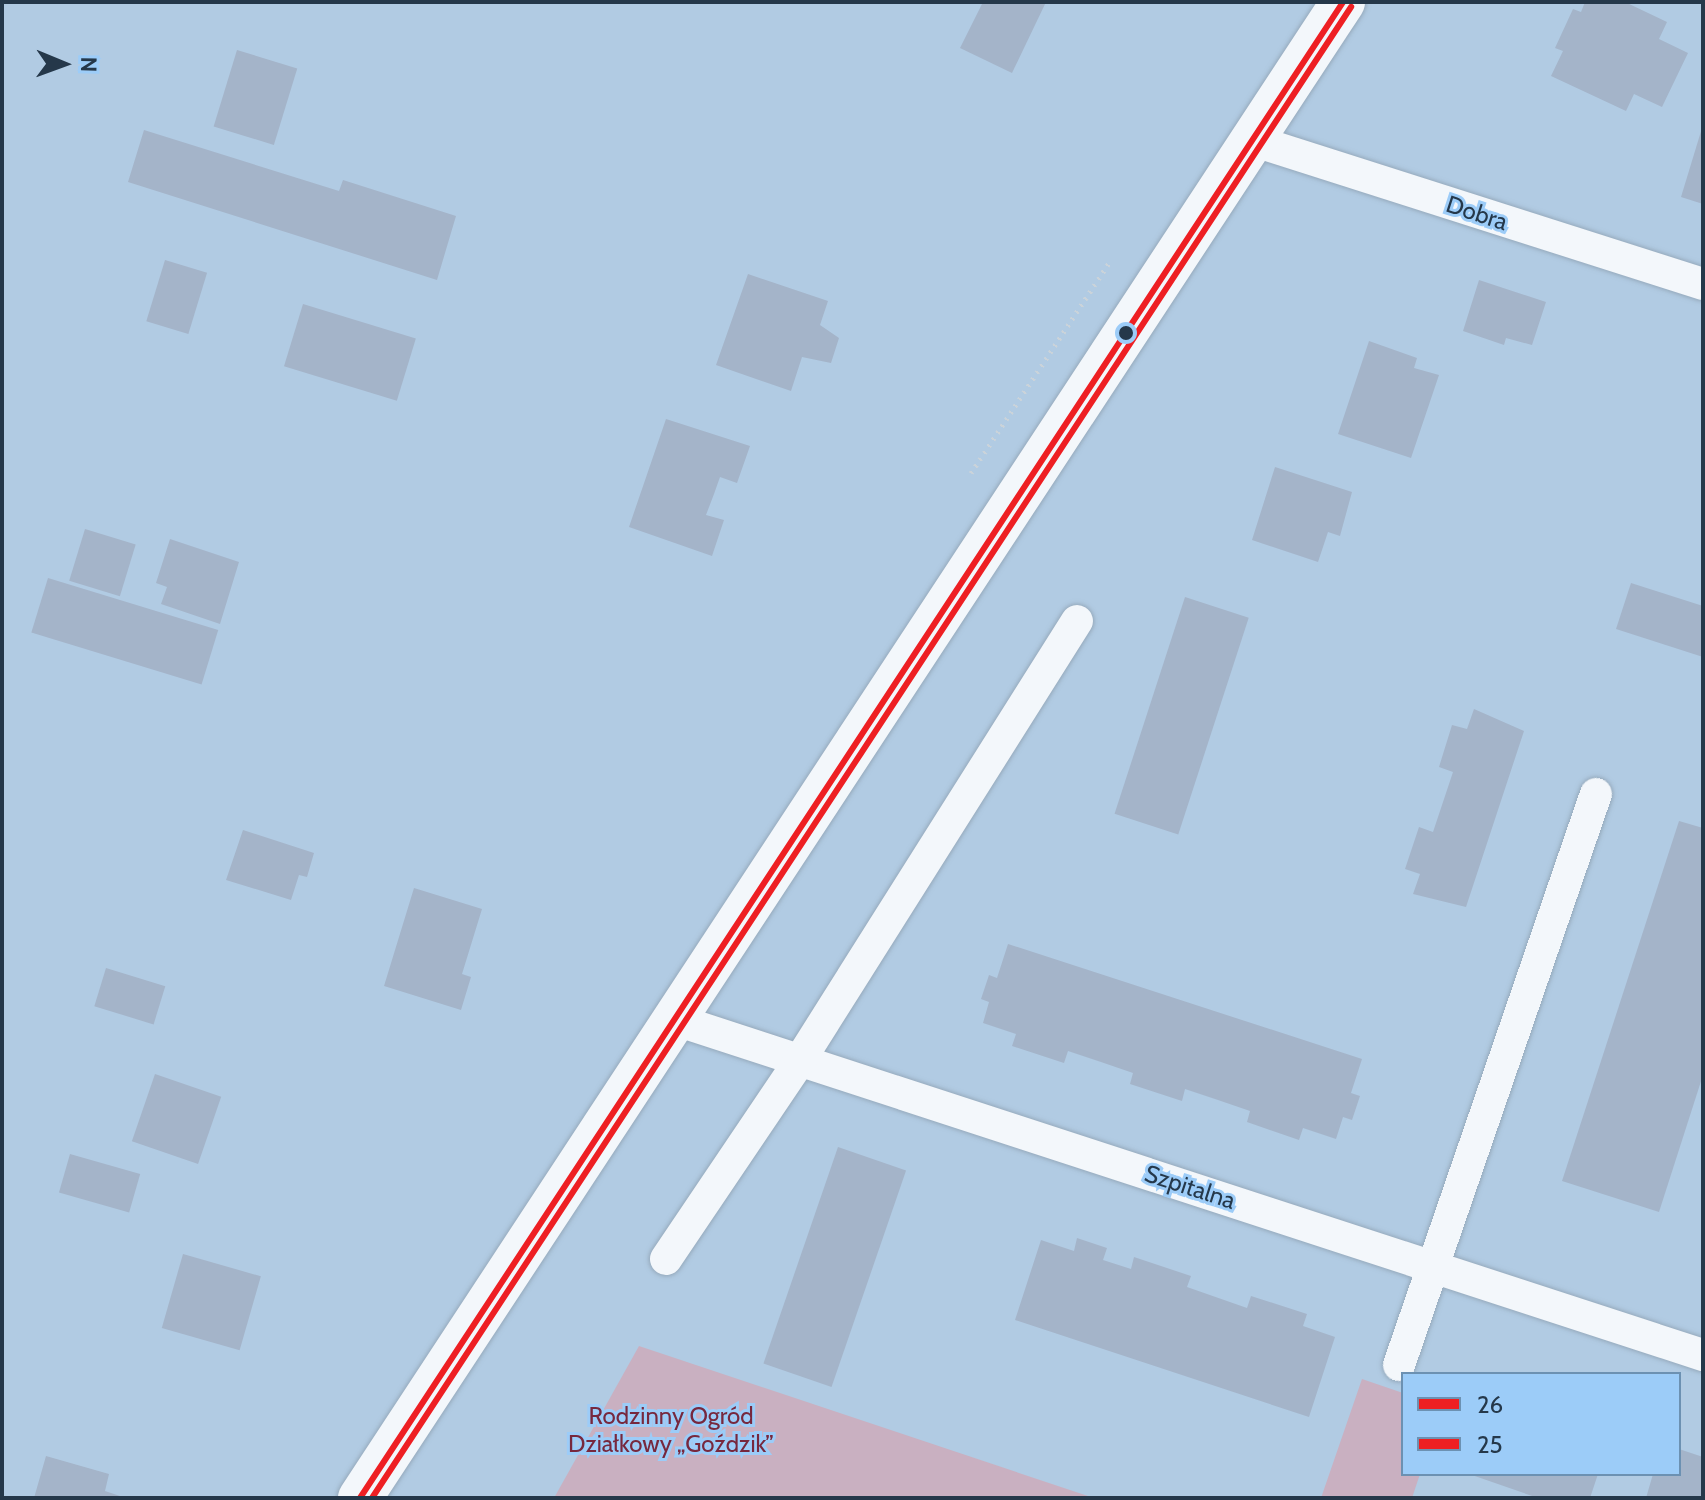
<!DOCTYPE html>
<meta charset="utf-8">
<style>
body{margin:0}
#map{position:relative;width:1705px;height:1500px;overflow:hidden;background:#b1cbe3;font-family:Cabin,sans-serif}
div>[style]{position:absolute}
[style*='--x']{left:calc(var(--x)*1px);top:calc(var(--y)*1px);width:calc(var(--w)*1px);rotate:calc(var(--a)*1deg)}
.green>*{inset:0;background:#c9b0c1}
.building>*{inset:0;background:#a4b4c9;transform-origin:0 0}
.path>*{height:5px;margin-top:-2.5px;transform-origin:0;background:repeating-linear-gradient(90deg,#cad3da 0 2px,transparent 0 8px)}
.roads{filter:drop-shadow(0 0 2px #96aabc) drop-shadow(0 0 2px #96aabc)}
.lane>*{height:32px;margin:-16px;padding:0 16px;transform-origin:16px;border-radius:16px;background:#f3f7fb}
.secondary>*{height:44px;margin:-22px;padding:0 22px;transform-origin:22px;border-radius:22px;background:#f3f7fb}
.bus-1>*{height:6px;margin:-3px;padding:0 3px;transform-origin:3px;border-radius:3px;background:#ee1f23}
.bus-2>*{height:6px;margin:-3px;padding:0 3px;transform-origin:3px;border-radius:3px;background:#ee1f23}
.dots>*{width:22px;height:22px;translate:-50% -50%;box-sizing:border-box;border:4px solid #9cccf8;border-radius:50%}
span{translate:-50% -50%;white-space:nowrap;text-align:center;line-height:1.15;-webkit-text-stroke:6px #9cccf8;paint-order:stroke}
.street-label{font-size:24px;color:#25384a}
.park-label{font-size:24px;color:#77283e}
.frame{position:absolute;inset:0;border:4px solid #25384a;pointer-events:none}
.legend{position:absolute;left:1401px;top:1372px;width:280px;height:104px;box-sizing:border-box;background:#9cccf8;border:2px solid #6c91b2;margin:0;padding:10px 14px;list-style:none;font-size:24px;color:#25384a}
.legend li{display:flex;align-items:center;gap:16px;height:40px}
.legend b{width:40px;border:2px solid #6c91b2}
.north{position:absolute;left:24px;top:24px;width:80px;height:80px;-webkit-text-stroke:6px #9cccf8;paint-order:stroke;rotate:91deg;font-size:22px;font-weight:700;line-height:32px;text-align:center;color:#25384a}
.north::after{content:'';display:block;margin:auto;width:28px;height:36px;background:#25384a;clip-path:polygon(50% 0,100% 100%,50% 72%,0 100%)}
</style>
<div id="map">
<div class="green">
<div style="clip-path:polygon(639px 1346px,1094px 1498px,554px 1498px)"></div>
<div style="clip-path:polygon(1362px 1379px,1403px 1393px,1403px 1474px,1420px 1474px,1412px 1498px,1321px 1498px)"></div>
</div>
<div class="building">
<div style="clip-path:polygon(983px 2px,1046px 2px,1012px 73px,960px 48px)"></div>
<div style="clip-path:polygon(1585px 2px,1625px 2px,1667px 22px,1659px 39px,1688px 53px,1662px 107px,1634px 94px,1626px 111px,1551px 76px,1563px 51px,1555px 48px,1573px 9px,1581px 12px)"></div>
<div style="left:237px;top:50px;width:63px;height:80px;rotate:17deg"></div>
<div style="clip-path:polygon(1702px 128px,1703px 128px,1703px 204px,1681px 197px)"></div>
<div style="clip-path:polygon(144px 130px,339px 191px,343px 180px,456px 216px,437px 280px,128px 182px)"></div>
<div style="left:165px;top:260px;width:44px;height:64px;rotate:17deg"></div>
<div style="clip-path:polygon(748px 274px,828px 301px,820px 325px,839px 338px,831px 363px,802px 357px,791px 391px,716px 365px)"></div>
<div style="clip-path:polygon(1479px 280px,1546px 302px,1532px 345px,1506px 338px,1504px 345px,1463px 331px)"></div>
<div style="left:303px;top:304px;width:118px;height:65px;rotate:17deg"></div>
<div style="clip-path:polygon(1369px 341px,1417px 358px,1414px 368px,1439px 375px,1411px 458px,1338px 434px)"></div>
<div style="clip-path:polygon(666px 419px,750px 446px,737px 483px,720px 477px,714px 494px,706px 515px,724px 520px,712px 556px,629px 527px)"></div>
<div style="clip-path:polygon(1275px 467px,1352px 492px,1340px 536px,1328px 532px,1318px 562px,1252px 540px)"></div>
<div style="left:85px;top:529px;width:53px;height:54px;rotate:17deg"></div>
<div style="clip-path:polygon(170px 539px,239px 562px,220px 624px,161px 604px,167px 587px,156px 583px)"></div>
<div style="left:48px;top:578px;width:178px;height:57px;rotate:17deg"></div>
<div style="clip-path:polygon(1631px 583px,1703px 606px,1703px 657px,1616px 629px)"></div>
<div style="left:1185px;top:597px;width:67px;height:228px;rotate:18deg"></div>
<div style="clip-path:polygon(1474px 709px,1524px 731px,1466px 907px,1413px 894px,1420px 874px,1405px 869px,1419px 827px,1433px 832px,1453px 772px,1439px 767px,1452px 725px,1467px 729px)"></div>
<div style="clip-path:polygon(1679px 821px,1703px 828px,1703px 1075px,1659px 1212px,1562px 1181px)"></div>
<div style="clip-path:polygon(243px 830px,314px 853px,307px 877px,299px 875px,291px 900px,226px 880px)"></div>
<div style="clip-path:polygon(414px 888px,482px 909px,462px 974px,471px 977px,461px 1010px,384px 986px)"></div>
<div style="clip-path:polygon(1008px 944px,1362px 1059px,1351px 1093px,1360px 1096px,1352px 1120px,1343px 1117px,1336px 1139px,1303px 1128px,1299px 1140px,1247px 1122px,1250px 1111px,1218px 1100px,1185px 1089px,1182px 1101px,1130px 1084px,1133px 1073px,1101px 1062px,1068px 1051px,1064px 1063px,1012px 1046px,1016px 1034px,983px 1023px,989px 1002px,981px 999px,989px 975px,997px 978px)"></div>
<div style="left:106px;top:968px;width:62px;height:40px;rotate:17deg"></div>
<div style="left:155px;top:1074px;width:70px;height:71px;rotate:19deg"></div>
<div style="left:838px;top:1147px;width:72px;height:229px;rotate:19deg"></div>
<div style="left:70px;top:1154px;width:73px;height:40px;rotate:16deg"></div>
<div style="clip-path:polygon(1077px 1238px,1107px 1248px,1103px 1260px,1131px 1269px,1134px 1257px,1191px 1276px,1187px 1287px,1247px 1308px,1251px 1296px,1307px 1314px,1303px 1326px,1335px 1337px,1309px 1417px,1015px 1320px,1041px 1240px,1074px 1251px)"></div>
<div style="left:183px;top:1254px;width:81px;height:77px;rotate:16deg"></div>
<div style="clip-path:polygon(1679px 1449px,1703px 1457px,1703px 1498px,1646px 1498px,1653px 1474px,1679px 1474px)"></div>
<div style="clip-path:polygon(46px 1456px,109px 1474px,105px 1491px,126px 1498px,34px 1498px)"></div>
<div style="clip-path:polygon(1469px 1474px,1598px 1474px,1590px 1498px,1538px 1498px)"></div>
</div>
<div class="path">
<div style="--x:971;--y:473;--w:254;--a:-56.7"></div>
</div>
<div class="roads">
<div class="lane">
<div style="--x:1252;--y:140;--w:473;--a:17.7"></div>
<div style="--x:676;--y:1020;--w:1080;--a:18.07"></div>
<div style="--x:666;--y:1259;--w:240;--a:-56"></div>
<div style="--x:800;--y:1060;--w:519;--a:-57.75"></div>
<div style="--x:1399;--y:1365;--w:604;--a:-70.97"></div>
</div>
<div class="secondary">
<div style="--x:360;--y:1498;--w:1790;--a:-56.69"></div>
</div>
</div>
<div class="bus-1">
<div style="--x:360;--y:1498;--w:1790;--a:-56.69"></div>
</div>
<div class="bus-2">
<div style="--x:372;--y:1498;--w:1784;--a:-56.71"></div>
</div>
<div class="dots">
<div style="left:1126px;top:333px;background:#25384a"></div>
</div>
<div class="street-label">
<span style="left:1477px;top:213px;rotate:18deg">Dobra</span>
<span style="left:1190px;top:1187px;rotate:18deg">Szpitalna</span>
</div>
<div class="park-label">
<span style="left:671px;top:1430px">Rodzinny Ogród<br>Działkowy „Goździk”</span>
</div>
<div class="frame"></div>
<ul class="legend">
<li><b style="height:10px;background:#ee1f23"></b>26</li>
<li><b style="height:10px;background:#ee1f23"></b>25</li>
</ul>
<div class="north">N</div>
</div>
